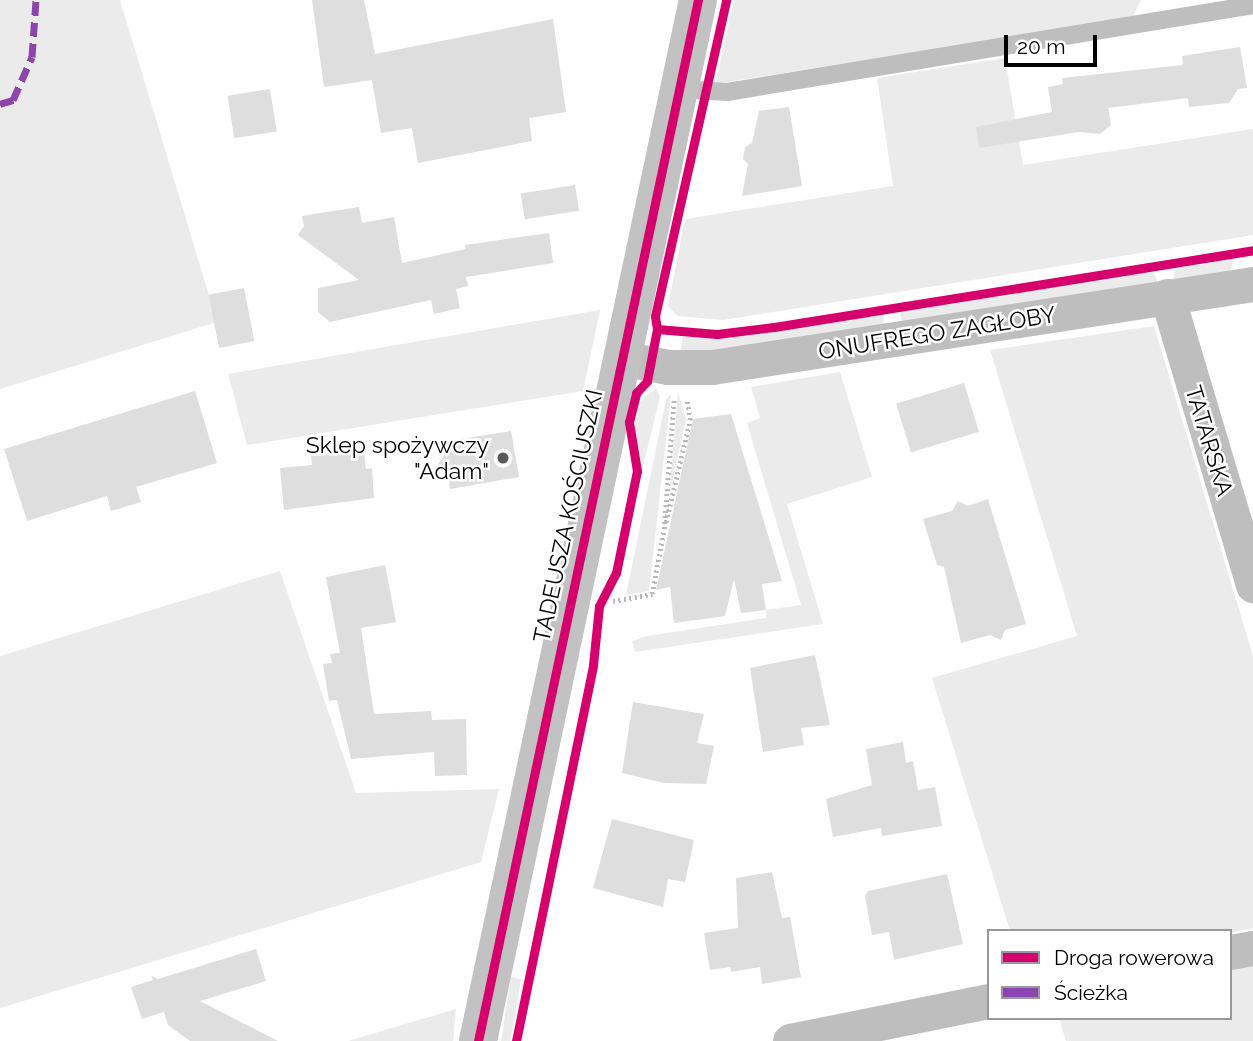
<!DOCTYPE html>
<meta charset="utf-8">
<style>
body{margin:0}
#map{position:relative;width:1253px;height:1041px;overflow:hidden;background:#fff;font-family:Raleway,sans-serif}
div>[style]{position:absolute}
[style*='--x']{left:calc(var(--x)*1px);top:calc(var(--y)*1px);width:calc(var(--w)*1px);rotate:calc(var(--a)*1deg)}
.green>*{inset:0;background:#ebebeb}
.building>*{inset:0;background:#dedede;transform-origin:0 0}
.path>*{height:4.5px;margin-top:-2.25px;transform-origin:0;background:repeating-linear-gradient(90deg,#b9b9b9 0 2px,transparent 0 5.5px)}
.lane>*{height:18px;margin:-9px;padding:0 9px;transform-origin:9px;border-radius:9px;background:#bebebe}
.street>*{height:35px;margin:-17.5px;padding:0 17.5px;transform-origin:17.5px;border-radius:17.5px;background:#bebebe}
.secondary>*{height:38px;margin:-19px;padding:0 19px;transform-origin:19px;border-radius:19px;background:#c2c2c2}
.quiet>*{height:7px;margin-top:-3.5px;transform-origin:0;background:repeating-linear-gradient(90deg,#8e44ad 0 14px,transparent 0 21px)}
.cycleway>*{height:9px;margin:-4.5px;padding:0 4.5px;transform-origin:4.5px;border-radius:4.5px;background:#d6006c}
.dots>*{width:19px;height:19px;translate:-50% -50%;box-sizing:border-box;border:4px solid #fff;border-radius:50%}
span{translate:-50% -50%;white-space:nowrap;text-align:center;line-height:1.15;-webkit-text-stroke:5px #fff;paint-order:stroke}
.street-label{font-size:23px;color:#000}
.poi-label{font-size:23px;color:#000}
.right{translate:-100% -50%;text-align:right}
.legend{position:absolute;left:987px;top:929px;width:245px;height:91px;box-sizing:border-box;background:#fff;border:2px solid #999;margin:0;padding:9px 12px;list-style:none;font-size:21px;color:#000}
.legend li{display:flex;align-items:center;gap:14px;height:35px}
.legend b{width:35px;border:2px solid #999}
.scale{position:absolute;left:1004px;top:35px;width:93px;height:32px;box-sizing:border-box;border:4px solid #000;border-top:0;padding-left:9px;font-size:21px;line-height:24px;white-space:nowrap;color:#000;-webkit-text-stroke:5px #fff;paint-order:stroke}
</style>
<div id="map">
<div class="green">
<div style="clip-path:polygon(0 0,120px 0,217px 322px,0 389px)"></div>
<div style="clip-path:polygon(734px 0,1141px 0,1132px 18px,715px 84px)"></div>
<div style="clip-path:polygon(1005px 58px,1023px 165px,1253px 129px,1253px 235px,723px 320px,678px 316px,668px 306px,685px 219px,893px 186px,877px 78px)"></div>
<div style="clip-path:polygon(1233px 259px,1231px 272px,1173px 281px,1175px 269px)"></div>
<div style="clip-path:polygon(1153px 271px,1158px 283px,906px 323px,901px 319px,900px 311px)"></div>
<div style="clip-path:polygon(600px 310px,583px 391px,247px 445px,228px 374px)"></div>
<div style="clip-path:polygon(884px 314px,883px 327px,723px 352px,680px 353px,683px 337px,724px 338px)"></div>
<div style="clip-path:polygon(1154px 326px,1253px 656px,1253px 928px,1230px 933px,1010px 931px,932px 678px,1077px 636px,990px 350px)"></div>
<div style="clip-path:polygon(840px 372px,872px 477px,787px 504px,823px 624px,635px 652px,632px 641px,647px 636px,766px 618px,766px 610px,801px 605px,747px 423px,760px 418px,751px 387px)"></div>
<div style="clip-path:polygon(656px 388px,660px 397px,641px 474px,634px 429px,639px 403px)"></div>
<div style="clip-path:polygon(678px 392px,686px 419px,669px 497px)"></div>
<div style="clip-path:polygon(671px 394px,649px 591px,626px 595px,666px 400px)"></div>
<div style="clip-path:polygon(280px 571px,356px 793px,499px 789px,481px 862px,0 1008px,0 656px)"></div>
<div style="clip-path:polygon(1253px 965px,1253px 1041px,1066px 1041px,1059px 1018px,1230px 1018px,1230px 970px)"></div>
<div style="clip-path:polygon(511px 977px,521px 979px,515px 1018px,510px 1041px,501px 1041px)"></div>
<div style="clip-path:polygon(456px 1009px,453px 1041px,348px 1041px)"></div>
</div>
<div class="building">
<div style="clip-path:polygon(312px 0,364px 0,375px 54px,553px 19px,566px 112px,529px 118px,532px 141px,418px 163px,412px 128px,381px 133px,372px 80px,324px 87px)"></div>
<div style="clip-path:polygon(1240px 47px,1247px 88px,1238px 89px,1229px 103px,1189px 107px,1188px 98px,1108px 108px,1111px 125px,1100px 134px,1079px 132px,979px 148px,976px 127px,1052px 112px,1048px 87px,1063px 84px,1062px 78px,1183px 65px,1182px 56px)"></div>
<div style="left:270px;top:89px;width:43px;height:43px;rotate:81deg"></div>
<div style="clip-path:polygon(789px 107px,802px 186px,742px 196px,748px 164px,743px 159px,745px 147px,752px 143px,759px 111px)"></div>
<div style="left:575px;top:185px;width:26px;height:55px;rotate:81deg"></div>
<div style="clip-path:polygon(359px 207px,362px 223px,394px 217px,402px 263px,466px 249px,465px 245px,549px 233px,553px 263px,466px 277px,468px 286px,456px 289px,460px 308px,434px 314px,431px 300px,330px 322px,318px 312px,318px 288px,359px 280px,298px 235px,304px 226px,302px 216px)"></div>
<div style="left:244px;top:288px;width:54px;height:36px;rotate:79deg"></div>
<div style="left:964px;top:383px;width:51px;height:71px;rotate:73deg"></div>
<div style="clip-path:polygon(195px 391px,217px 463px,136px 487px,141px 502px,111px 511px,107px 496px,27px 521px,4px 449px)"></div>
<div style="clip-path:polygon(731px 414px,782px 581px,762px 584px,766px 610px,741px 613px,734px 579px,725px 616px,674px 623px,670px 587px,656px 590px,693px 419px)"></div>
<div style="clip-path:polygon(511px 431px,519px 477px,450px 489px,448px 475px,436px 467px,444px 456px,442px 442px)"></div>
<div style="clip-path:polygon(364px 451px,366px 469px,372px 468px,374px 498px,284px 510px,280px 468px,312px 465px,311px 456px)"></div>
<div style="clip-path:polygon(988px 499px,1026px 624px,1005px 630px,1001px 640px,990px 635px,961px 643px,944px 567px,937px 565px,923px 519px,952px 511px,958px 501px,968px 506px)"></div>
<div style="clip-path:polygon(385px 565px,396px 622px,361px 628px,374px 714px,431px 711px,432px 720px,466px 719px,467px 775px,435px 776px,434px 752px,351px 759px,337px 700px,329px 701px,323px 664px,332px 663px,330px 654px,340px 653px,326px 577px)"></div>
<div style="clip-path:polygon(815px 655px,830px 725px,801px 728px,804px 745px,763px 752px,750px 668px)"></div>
<div style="clip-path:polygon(633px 702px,704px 714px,697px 743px,714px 746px,706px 784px,664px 783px,622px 773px)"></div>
<div style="clip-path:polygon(903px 742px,906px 763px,913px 761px,918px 790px,935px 787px,942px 826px,882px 836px,881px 828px,833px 837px,826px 799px,872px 785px,866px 749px)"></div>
<div style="clip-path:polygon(612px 819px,694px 840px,685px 882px,668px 879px,663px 907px,593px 888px)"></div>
<div style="clip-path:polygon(772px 872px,782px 918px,790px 917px,801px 977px,762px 984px,760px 967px,731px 972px,730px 967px,710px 970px,704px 933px,738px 928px,736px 878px)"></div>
<div style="clip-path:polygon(947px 874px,963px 944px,894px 960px,889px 932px,872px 935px,865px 896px,868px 891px)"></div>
<div style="clip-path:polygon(256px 949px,266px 981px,200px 1001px,278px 1041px,190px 1041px,168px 1025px,164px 1012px,142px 1019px,131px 987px,153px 980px,151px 976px,158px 979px)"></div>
</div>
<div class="path">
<div style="--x:666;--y:522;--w:105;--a:-76.8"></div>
<div style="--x:690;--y:420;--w:20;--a:-99"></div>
<div style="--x:613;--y:601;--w:40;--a:-10"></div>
<div style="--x:652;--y:594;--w:66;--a:-79.5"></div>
<div style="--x:664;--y:529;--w:131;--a:-85.6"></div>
</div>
<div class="lane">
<div style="--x:679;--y:89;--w:48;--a:3.6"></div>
<div style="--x:727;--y:92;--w:533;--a:-9.39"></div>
</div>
<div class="street">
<div style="--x:1167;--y:296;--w:302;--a:73.4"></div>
<div style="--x:621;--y:358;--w:48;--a:10.8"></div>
<div style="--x:668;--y:367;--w:44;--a:0"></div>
<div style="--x:712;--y:367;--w:547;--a:-8.72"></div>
<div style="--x:1230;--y:952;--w:23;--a:-10"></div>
<div style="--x:790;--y:1041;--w:203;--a:-11.4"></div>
</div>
<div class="secondary">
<div style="--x:478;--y:1041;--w:1064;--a:-78.07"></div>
</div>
<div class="quiet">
<div style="--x:0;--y:104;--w:14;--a:-17"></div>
<div style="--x:13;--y:100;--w:47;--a:-66.2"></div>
<div style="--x:32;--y:57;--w:57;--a:-86"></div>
</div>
<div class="cycleway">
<div style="--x:657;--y:329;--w:60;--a:4.8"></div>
<div style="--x:717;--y:334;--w:57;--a:-7"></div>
<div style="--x:774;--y:327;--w:485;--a:-9.1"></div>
<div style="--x:478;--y:1041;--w:1064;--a:-78.07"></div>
<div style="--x:516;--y:1041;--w:384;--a:-78.4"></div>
<div style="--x:593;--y:665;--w:59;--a:-84.2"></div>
<div style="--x:599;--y:606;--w:37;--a:-63"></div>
<div style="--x:616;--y:573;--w:104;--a:-78.4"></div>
<div style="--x:637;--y:471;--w:50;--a:-99.3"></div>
<div style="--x:629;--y:422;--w:30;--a:-76"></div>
<div style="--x:636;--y:393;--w:16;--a:-47"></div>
<div style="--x:647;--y:381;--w:53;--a:-79.1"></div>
<div style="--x:657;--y:329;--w:13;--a:-99"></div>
<div style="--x:655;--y:316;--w:324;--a:-77.3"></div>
</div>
<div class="dots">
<div style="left:503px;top:458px;background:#595959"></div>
</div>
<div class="street-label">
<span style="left:937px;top:333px;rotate:-9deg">ONUFREGO ZAGŁOBY</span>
<span style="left:1209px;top:441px;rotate:73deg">TATARSKA</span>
<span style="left:568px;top:516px;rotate:-78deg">TADEUSZA KOŚCIUSZKI</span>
</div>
<div class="poi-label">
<span class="right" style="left:489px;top:458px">Sklep spożywczy<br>"Adam"</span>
</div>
<ul class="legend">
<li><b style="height:9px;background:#d6006c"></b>Droga rowerowa</li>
<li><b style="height:9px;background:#8e44ad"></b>Ścieżka</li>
</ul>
<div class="scale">20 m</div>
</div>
